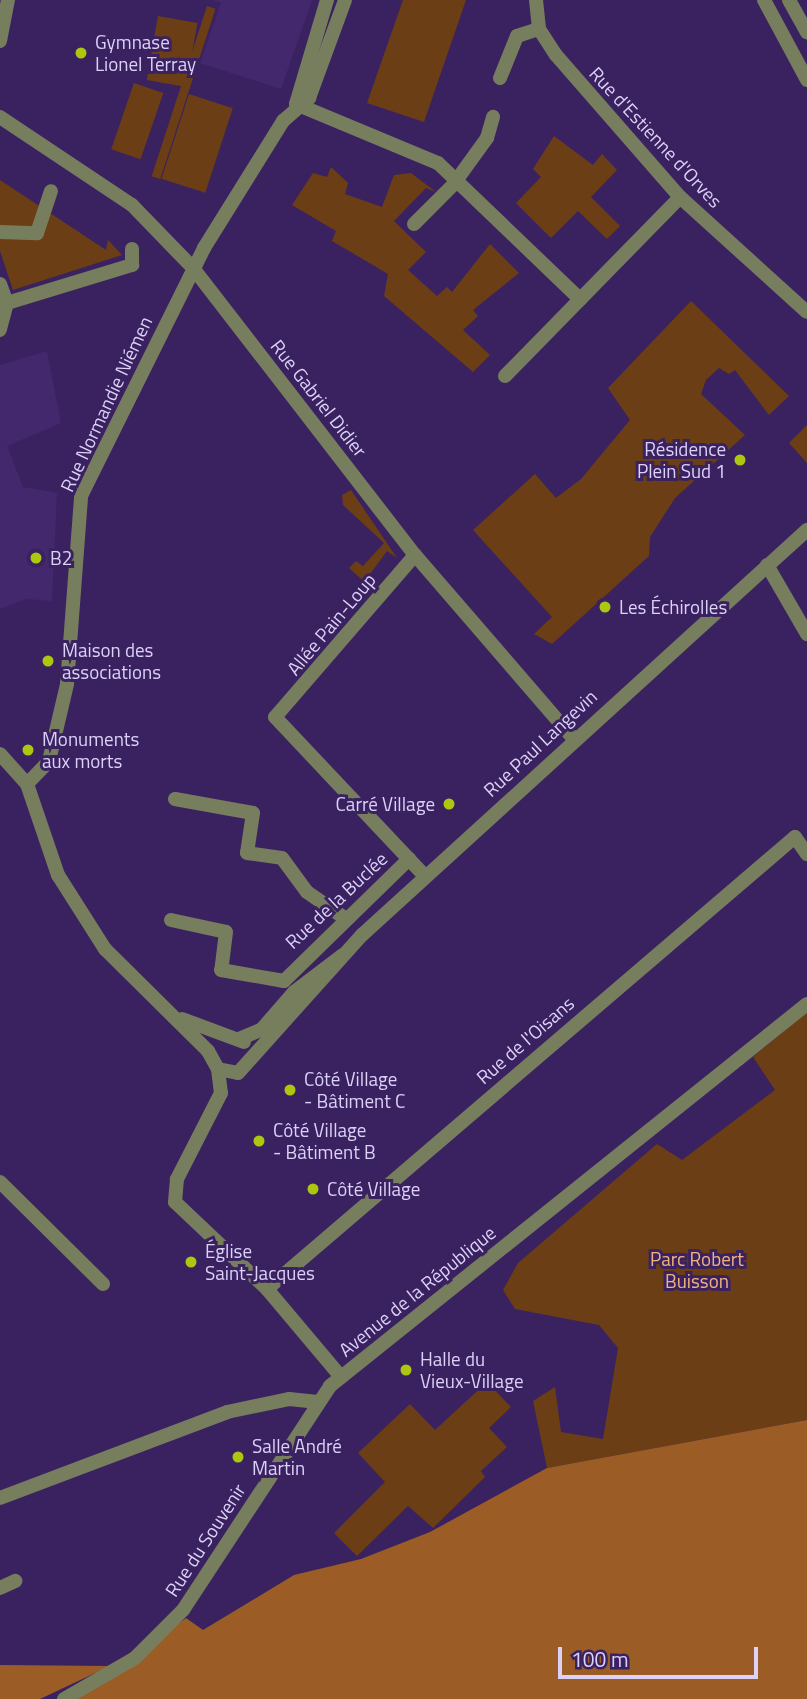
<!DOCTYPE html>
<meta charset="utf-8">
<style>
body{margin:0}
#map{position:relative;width:807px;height:1699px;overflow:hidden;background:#3a2260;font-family:"Titillium Web",sans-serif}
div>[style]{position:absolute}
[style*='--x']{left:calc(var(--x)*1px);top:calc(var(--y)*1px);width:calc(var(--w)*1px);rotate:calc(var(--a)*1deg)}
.built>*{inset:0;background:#44286d}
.green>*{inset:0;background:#6b3e15;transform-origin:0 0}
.forest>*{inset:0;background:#9b5c25}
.minor>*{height:14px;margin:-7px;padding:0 7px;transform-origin:7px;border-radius:7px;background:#767e5e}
.dots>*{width:19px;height:19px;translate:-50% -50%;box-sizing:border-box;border:4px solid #3a2260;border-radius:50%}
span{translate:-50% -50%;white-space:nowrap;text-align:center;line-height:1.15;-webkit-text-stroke:6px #3a2260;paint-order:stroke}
.poi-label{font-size:19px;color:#dcd1f7}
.left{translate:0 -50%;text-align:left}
.right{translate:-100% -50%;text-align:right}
.street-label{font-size:19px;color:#dcd1f7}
.park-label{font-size:19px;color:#f1b280}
.scale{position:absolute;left:558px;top:1647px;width:200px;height:32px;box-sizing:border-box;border:4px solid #dcd1f7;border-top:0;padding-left:9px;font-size:21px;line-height:24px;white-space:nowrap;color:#dcd1f7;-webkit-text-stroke:5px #3a2260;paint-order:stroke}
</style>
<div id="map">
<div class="built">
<div style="clip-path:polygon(213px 0,312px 0,281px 89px,200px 63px,221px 3px)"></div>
<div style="clip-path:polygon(47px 351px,61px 423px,7px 446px,23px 487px,57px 493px,52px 601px,26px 599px,0 609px,0 365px)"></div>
</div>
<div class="green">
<div style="clip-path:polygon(403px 0,466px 0,424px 122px,367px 103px)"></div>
<div style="left:207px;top:6px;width:9px;height:179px;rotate:18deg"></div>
<div style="left:158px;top:16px;width:40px;height:65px;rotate:10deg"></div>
<div style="left:134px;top:83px;width:31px;height:70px;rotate:19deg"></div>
<div style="left:189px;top:94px;width:46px;height:89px;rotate:18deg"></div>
<div style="clip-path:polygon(554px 136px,593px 165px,602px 154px,617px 170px,591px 197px,620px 226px,607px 239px,578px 211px,551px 238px,516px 203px,541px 177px,533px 169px)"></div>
<div style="clip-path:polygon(331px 167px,348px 183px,345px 194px,382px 207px,394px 175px,411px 173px,436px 192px,426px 188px,394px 221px,426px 252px,408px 270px,437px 296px,447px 287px,452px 292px,490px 244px,519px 273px,473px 310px,478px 316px,463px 330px,490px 355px,473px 372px,384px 296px,388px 274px,332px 241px,336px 231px,292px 205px,313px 173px,327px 177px)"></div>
<div style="clip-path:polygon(0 180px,106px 250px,108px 240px,122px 255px,13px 290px,0 251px)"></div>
<div style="clip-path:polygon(691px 301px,789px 396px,769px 415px,735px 370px,729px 374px,719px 368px,706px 380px,701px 394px,745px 435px,675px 498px,650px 537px,649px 556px,552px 644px,534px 634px,552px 617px,473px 530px,535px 474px,556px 498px,581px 479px,630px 420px,608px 388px)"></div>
<div style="clip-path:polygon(807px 425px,807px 463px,789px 443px)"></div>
<div style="clip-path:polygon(351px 490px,397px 558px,387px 551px,370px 574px,370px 587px,349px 568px,356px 561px,363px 566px,384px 543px,343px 505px,342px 495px)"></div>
<div style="clip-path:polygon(807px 1012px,807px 1420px,547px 1468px,533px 1401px,555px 1387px,561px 1432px,603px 1439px,618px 1348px,599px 1325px,515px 1309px,503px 1290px,518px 1263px,657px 1144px,682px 1160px,775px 1090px,753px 1057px)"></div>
<div style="clip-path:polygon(487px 1382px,511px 1407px,489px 1428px,507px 1447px,481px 1471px,485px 1477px,433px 1528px,408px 1506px,357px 1556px,334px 1533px,385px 1482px,358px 1453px,410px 1404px,435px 1430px)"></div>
</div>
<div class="forest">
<div style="clip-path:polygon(807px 1420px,807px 1699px,77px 1699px,186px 1618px,203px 1630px,294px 1575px,361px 1559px,430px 1532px,547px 1468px)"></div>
<div style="clip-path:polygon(0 1665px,110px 1666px,40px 1699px,0 1699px)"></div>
</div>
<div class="minor">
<div style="--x:536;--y:0;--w:29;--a:84"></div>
<div style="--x:539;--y:29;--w:31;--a:57"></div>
<div style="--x:556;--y:55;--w:189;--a:48.9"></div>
<div style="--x:680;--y:197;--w:171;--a:42.2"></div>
<div style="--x:764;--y:0;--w:91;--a:61.7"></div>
<div style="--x:789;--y:0;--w:37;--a:61"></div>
<div style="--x:0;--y:41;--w:42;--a:-79"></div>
<div style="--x:500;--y:78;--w:45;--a:-68"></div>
<div style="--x:517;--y:36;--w:23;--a:-18"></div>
<div style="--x:296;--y:104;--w:154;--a:22.6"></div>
<div style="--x:438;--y:163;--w:197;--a:43.8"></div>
<div style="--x:296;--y:104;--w:109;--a:-73.4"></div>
<div style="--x:0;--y:117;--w:159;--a:33.7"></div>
<div style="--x:132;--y:205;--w:88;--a:45.9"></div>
<div style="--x:193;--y:268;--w:363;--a:52.3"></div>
<div style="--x:415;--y:555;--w:243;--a:49.2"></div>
<div style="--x:414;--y:224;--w:55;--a:-45"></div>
<div style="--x:453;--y:185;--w:58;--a:-54.1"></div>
<div style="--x:487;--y:138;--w:22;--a:-74"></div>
<div style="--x:0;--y:232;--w:37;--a:2"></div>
<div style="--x:37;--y:233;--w:44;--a:-71.6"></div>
<div style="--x:0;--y:284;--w:20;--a:70"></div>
<div style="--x:7;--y:303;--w:28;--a:105"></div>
<div style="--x:7;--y:303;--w:131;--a:-16.9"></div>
<div style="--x:132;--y:265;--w:16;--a:-90"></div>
<div style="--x:505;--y:376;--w:250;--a:-45.6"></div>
<div style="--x:415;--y:555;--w:214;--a:130.8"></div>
<div style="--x:275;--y:717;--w:219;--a:46.7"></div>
<div style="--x:767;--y:565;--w:80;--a:59.9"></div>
<div style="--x:0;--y:754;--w:40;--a:48"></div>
<div style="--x:27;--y:784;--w:96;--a:71.2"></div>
<div style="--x:58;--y:875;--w:88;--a:57.6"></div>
<div style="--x:105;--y:949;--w:145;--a:44.7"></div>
<div style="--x:208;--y:1051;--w:21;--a:61"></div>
<div style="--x:218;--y:1069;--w:20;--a:11"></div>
<div style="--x:238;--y:1073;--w:186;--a:-48.1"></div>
<div style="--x:362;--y:935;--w:602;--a:-42.31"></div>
<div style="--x:27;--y:784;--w:32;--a:-46"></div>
<div style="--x:49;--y:761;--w:79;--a:-76.8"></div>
<div style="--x:67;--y:684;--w:189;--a:-85.7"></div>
<div style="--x:81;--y:496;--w:277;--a:-63.6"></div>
<div style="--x:204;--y:248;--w:150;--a:-58.1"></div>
<div style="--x:283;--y:121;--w:35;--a:-41"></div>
<div style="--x:309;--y:98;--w:104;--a:-69.8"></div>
<div style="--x:175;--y:799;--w:79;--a:10.2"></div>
<div style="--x:253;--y:813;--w:40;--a:98.5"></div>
<div style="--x:247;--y:853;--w:35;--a:8"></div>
<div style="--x:282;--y:858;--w:42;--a:53.7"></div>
<div style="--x:307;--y:892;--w:47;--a:34.7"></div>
<div style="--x:171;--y:920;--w:56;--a:12.3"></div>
<div style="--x:226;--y:932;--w:38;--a:97"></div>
<div style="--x:221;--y:970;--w:64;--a:9.9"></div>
<div style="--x:284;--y:981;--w:175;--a:-44.3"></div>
<div style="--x:182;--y:1019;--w:66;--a:20.4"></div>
<div style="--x:239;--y:1039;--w:25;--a:-23"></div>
<div style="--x:262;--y:1029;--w:49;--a:-49.1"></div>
<div style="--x:294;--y:992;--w:61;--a:-37.1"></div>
<div style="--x:218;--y:1069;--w:24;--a:83"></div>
<div style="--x:221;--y:1093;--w:97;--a:117.1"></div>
<div style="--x:177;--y:1179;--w:23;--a:95"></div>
<div style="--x:175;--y:1202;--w:127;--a:43.4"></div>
<div style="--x:267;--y:1289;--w:115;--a:49.9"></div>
<div style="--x:0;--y:1182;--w:145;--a:44.7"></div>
<div style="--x:267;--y:1289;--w:695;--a:-40.57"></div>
<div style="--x:795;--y:837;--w:21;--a:55"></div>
<div style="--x:0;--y:1498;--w:243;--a:-20.7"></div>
<div style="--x:227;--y:1412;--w:63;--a:-11.8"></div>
<div style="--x:289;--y:1399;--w:29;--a:6"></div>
<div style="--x:0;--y:1588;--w:17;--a:-25"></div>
<div style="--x:64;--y:1699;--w:82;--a:-30"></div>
<div style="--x:135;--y:1658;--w:68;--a:-45"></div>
<div style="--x:183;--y:1610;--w:268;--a:-56.7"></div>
<div style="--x:330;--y:1386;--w:611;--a:-38.69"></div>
</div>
<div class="dots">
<div style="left:81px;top:53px;background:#adc610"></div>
<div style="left:740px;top:460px;background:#adc610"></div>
<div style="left:36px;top:558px;background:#adc610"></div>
<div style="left:605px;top:607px;background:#adc610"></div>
<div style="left:48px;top:661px;background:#adc610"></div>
<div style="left:28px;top:750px;background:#adc610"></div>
<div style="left:449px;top:804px;background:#adc610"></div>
<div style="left:290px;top:1090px;background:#adc610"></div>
<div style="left:259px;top:1141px;background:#adc610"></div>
<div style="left:313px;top:1189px;background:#adc610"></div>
<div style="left:191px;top:1262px;background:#adc610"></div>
<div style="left:406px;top:1370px;background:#adc610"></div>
<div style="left:238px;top:1457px;background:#adc610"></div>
</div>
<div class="poi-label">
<span class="left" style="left:95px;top:53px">Gymnase<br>Lionel Terray</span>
<span class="right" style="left:726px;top:460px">Résidence<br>Plein Sud 1</span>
<span class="left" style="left:50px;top:558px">B2</span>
<span class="left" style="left:619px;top:607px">Les Échirolles</span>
<span class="left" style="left:62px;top:661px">Maison des<br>associations</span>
<span class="left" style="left:42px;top:750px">Monuments<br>aux morts</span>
<span class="right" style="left:435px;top:804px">Carré Village</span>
<span class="left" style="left:304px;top:1090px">Côté Village<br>- Bâtiment C</span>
<span class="left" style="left:273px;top:1141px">Côté Village<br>- Bâtiment B</span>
<span class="left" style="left:327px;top:1189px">Côté Village</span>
<span class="left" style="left:205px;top:1262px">Église<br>Saint-Jacques</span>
<span class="left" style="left:420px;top:1370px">Halle du<br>Vieux-Village</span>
<span class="left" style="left:252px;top:1457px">Salle André<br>Martin</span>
</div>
<div class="street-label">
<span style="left:656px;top:137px;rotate:47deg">Rue d'Estienne d'Orves</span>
<span style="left:319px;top:398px;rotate:52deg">Rue Gabriel Didier</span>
<span style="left:106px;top:404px;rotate:-65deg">Rue Normandie Niémen</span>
<span style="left:331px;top:624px;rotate:-50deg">Allée Pain-Loup</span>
<span style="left:540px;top:743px;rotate:-43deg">Rue Paul Langevin</span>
<span style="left:336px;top:900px;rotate:-43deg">Rue de la Buclée</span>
<span style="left:525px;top:1040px;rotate:-41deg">Rue de l'Oisans</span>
<span style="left:417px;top:1291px;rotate:-39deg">Avenue de la République</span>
<span style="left:205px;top:1540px;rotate:-57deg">Rue du Souvenir</span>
</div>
<div class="park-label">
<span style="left:697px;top:1270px">Parc Robert<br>Buisson</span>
</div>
<div class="scale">100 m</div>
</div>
